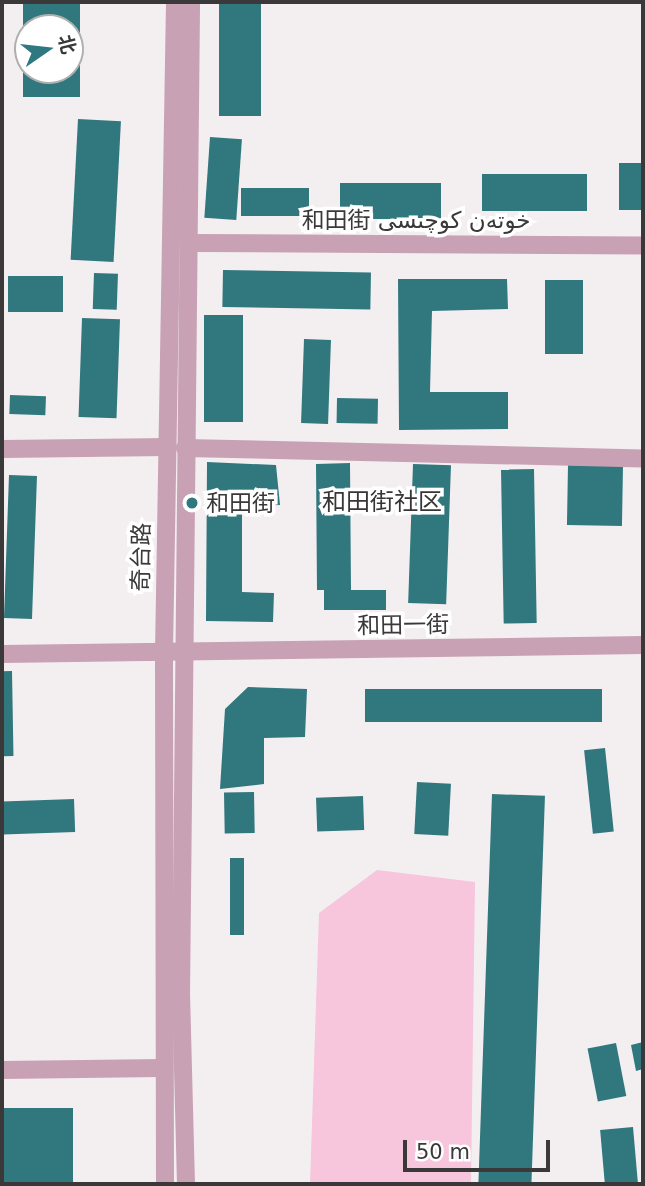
<!DOCTYPE html>
<meta charset="utf-8">
<style>
body{margin:0}
#map{position:relative;width:645px;height:1186px;overflow:hidden;background:#f3eff1;font-family:"DejaVu Sans","Noto Sans Arabic","Noto Sans SC",sans-serif}
div>[style]{position:absolute}
[style*='--x']{left:calc(var(--x)*1px);top:calc(var(--y)*1px);width:calc(var(--w)*1px);rotate:calc(var(--a)*1deg)}
.green>*{inset:0;background:#f7c5dc}
.building>*{inset:0;background:#31777e;transform-origin:0 0}
.minor>*{height:18px;margin:-9px;padding:0 9px;transform-origin:9px;border-radius:9px;background:#c9a1b4}
.tertiary>*{height:18px;margin:-9px;padding:0 9px;transform-origin:9px;border-radius:9px;background:#c9a1b4}
.dots>*{width:19px;height:19px;translate:-50% -50%;box-sizing:border-box;border:4px solid #fff;border-radius:50%}
span{translate:-50% -50%;white-space:nowrap;text-align:center;line-height:1.15;-webkit-text-stroke:7px #fff;paint-order:stroke}
.street-label{font-size:23px;color:#3a3839}
.poi-label{font-size:23px;color:#3a3839}
.left{translate:0 -50%;text-align:left}
.neighbourhood-label{font-size:24px;color:#373536}
.frame{position:absolute;inset:0;border:4px solid #3a3839;pointer-events:none}
.north{position:absolute;left:14px;top:14px;width:70px;height:70px;box-sizing:border-box;background:#fff;border:2px solid #b0afb0;border-radius:50%;rotate:76deg;font-size:19px;font-weight:700;line-height:28px;text-align:center;color:#3a3839}
.north::after{content:'';display:block;margin:auto;width:24px;height:32px;background:#307880;clip-path:polygon(50% 0,100% 100%,50% 72%,0 100%)}
.scale{position:absolute;left:403px;top:1140px;width:147px;height:32px;box-sizing:border-box;border:4px solid #3a3839;border-top:0;padding-left:9px;font-size:21px;line-height:24px;white-space:nowrap;color:#3a3839;-webkit-text-stroke:5px #fff;paint-order:stroke}
</style>
<div id="map">
<div class="green">
<div style="clip-path:polygon(377px 870px,475px 882px,471px 1184px,310px 1184px,319px 913px)"></div>
</div>
<div class="building">
<div style="clip-path:polygon(evenodd,23px 2px,80px 2px,80px 97px,23px 97px,23px 2px,28px 28px,70px 28px,70px 70px,28px 70px,28px 28px)"></div>
<div style="left:219px;top:2px;width:42px;height:114px"></div>
<div style="left:78px;top:119px;width:43px;height:141px;rotate:3deg"></div>
<div style="left:210px;top:137px;width:32px;height:81px;rotate:4deg"></div>
<div style="left:619px;top:163px;width:24px;height:47px"></div>
<div style="left:482px;top:174px;width:105px;height:37px"></div>
<div style="left:340px;top:183px;width:101px;height:36px"></div>
<div style="left:309px;top:188px;width:28px;height:68px;rotate:90deg"></div>
<div style="left:223px;top:270px;width:148px;height:37px;rotate:1deg"></div>
<div style="left:94px;top:273px;width:24px;height:36px;rotate:2deg"></div>
<div style="left:63px;top:276px;width:36px;height:55px;rotate:90deg"></div>
<div style="clip-path:polygon(398px 279px,507px 279px,508px 309px,432px 311px,430px 392px,508px 392px,508px 429px,399px 430px)"></div>
<div style="left:545px;top:280px;width:38px;height:74px"></div>
<div style="left:204px;top:315px;width:39px;height:107px"></div>
<div style="left:82px;top:318px;width:38px;height:99px;rotate:2deg"></div>
<div style="left:304px;top:339px;width:27px;height:84px;rotate:2deg"></div>
<div style="left:10px;top:395px;width:36px;height:19px;rotate:2deg"></div>
<div style="left:337px;top:398px;width:41px;height:25px;rotate:1deg"></div>
<div style="clip-path:polygon(207px 462px,276px 465px,280px 505px,242px 506px,242px 592px,274px 593px,273px 622px,206px 621px)"></div>
<div style="clip-path:polygon(350px 463px,351px 590px,386px 590px,386px 610px,324px 610px,324px 590px,317px 590px,316px 464px)"></div>
<div style="left:413px;top:464px;width:38px;height:139px;rotate:2deg"></div>
<div style="left:568px;top:465px;width:55px;height:60px;rotate:1deg"></div>
<div style="left:534px;top:469px;width:154px;height:33px;rotate:89deg"></div>
<div style="left:9px;top:475px;width:28px;height:143px;rotate:2deg"></div>
<div style="left:12px;top:671px;width:85px;height:10px;rotate:89deg"></div>
<div style="clip-path:polygon(248px 687px,307px 689px,305px 737px,264px 738px,264px 784px,220px 789px,225px 709px)"></div>
<div style="left:602px;top:689px;width:33px;height:237px;rotate:90deg"></div>
<div style="left:605px;top:748px;width:84px;height:21px;rotate:84deg"></div>
<div style="left:417px;top:782px;width:34px;height:52px;rotate:3deg"></div>
<div style="left:254px;top:792px;width:41px;height:30px;rotate:89deg"></div>
<div style="left:492px;top:794px;width:53px;height:390px;rotate:2deg"></div>
<div style="left:363px;top:796px;width:34px;height:47px;rotate:88deg"></div>
<div style="left:74px;top:799px;width:33px;height:72px;rotate:88deg"></div>
<div style="left:230px;top:858px;width:14px;height:77px"></div>
<div style="clip-path:polygon(643px 1042px,643px 1069px,636px 1071px,631px 1045px)"></div>
<div style="left:616px;top:1043px;width:54px;height:29px;rotate:79deg"></div>
<div style="left:2px;top:1108px;width:71px;height:76px"></div>
<div style="left:633px;top:1127px;width:57px;height:33px;rotate:85deg"></div>
</div>
<div class="minor">
<div style="--x:189;--y:243;--w:454;--a:0.3"></div>
<div style="--x:185;--y:448;--w:458;--a:1.3"></div>
<div style="--x:2;--y:449;--w:166;--a:-0.7"></div>
<div style="--x:2;--y:654;--w:641;--a:-0.8"></div>
<div style="--x:2;--y:1070;--w:160;--a:-0.7"></div>
</div>
<div class="tertiary">
<div style="--x:165;--y:1184;--w:532;--a:-90.11"></div>
<div style="--x:164;--y:652;--w:650;--a:-89.03"></div>
<div style="--x:186;--y:1184;--w:188;--a:-91.5"></div>
<div style="--x:181;--y:996;--w:994;--a:-89.42"></div>
</div>
<div class="dots">
<div style="left:192px;top:503px;background:#307880"></div>
</div>
<div class="street-label">
<span style="left:416px;top:220px">和田街 خوتەن كوچىسى</span>
<span style="left:141px;top:557px;rotate:-89deg">奇台路</span>
<span style="left:403px;top:625px;rotate:-1deg">和田一街</span>
</div>
<div class="poi-label">
<span class="left" style="left:206px;top:503px">和田街</span>
</div>
<div class="neighbourhood-label">
<span style="left:382px;top:503px">和田街社区</span>
</div>
<div class="frame"></div>
<div class="north">北</div>
<div class="scale">50 m</div>
</div>
